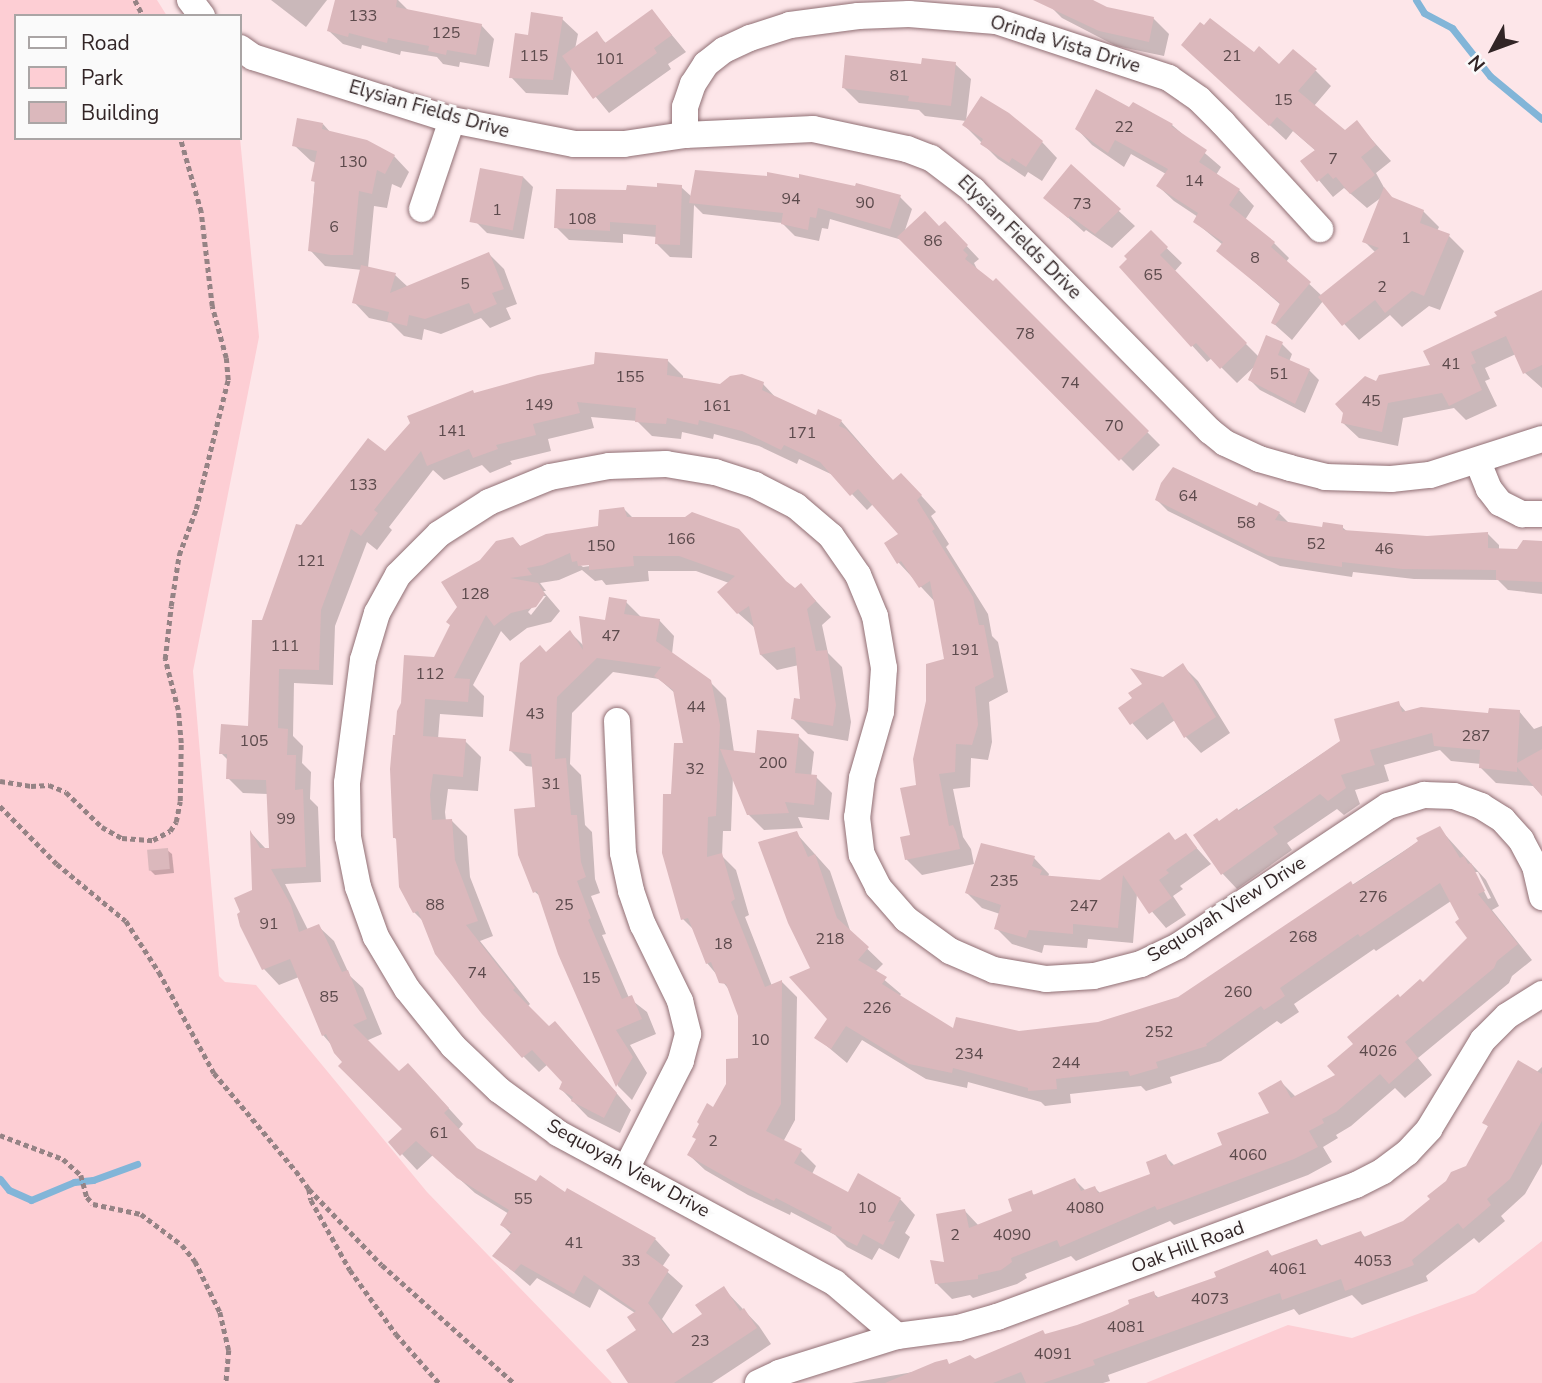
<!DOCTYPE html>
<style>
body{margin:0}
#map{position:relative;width:1542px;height:1383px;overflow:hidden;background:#fde6e9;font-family:"Nunito Sans",sans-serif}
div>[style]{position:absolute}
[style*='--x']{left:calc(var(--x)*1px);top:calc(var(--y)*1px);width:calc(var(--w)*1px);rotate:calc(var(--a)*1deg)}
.green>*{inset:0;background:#fdced4}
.shadow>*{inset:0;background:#0003}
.stream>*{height:7px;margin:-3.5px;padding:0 3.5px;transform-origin:3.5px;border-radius:3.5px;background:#82b5d8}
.building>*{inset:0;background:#dbb8bc;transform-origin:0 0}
.path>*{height:4.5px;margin-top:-2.25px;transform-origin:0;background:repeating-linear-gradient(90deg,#958385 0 5px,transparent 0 8.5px)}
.roads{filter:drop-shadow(0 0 2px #906f74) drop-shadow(0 0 2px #906f74)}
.street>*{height:26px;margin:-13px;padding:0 13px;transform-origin:13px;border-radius:13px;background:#fff}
span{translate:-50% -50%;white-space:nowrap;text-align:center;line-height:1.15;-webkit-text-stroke:6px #fafafa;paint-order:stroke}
.number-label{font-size:16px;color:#5c4a4c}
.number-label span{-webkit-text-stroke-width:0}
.street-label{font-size:19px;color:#322526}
.legend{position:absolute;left:14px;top:14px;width:228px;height:126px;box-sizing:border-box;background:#fafafa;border:2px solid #aaa5a5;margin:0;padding:9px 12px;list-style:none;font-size:21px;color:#322526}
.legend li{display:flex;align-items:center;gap:14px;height:35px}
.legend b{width:35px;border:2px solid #aaa5a5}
.north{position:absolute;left:1458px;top:14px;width:70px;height:70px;-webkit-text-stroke:5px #fafafa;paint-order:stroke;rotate:229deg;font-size:19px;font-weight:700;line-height:28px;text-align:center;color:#322526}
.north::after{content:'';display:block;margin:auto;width:24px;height:32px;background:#322526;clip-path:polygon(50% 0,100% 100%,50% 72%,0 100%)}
</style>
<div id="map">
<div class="green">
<div style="clip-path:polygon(0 0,157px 0,167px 16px,16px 16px,16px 138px,240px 138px,259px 337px,193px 671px,219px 976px,225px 982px,256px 985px,427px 1192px,612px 1383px,0 1383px)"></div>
<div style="clip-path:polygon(1542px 1241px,1542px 1383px,1146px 1383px,1288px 1325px,1352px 1338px,1475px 1293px)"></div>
</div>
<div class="shadow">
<div style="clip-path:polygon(271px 0,327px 0,306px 27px)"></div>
<div style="clip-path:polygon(337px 0,398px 0,409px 11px,481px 25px,494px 39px,489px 67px,460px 62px,459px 67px,443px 64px,437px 57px,401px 51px,400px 55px,362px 45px,361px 49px,343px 44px,329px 31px)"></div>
<div style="clip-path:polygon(1048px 0,1091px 0,1107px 8px,1153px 18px,1169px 34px,1164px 56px,1116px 46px,1062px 18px,1047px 3px)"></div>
<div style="clip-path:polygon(652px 11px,686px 52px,668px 64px,671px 69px,609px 113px,572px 68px,568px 95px,526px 93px,511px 77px,529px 37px,562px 19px,578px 34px,575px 49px,596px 34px,607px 44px)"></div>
<div style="clip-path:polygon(1254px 55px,1280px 66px,1316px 71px,1331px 86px,1314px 106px,1345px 132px,1357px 123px,1391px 161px,1376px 173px,1387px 193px,1395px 200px,1423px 211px,1439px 227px,1437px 231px,1449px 236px,1464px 251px,1440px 310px,1429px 306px,1402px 327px,1390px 315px,1359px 340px,1323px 301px,1292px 340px,1273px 323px,1281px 305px,1219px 251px,1223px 245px,1195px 222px,1198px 217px,1174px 201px,1158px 186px,1166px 174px,1131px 154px,1124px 167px,1092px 145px,1077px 129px,1130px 109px,1172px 125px,1221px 167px,1216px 175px,1239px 190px,1254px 206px,1245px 220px,1274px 243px,1289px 258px,1286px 262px,1322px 296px,1376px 253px,1365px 242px,1382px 197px,1367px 208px,1344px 188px,1333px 197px,1303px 161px,1316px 151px,1293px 131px,1286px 140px,1199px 60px)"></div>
<div style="clip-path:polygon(955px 64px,971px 79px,966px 121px,925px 116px,919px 110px,859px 103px,844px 88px)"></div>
<div style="clip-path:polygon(323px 124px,331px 133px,394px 156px,409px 172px,401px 188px,392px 184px,387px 208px,374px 206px,368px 268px,395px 275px,408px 287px,489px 254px,504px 269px,517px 304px,506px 308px,511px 319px,490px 328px,481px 318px,441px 334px,424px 329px,422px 340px,404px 336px,391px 323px,369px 318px,354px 302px,362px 270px,325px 266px,310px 250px,316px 163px,311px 161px,295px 146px)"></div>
<div style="clip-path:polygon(964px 125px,1042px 142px,1057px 158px,1042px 181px,1028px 172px,1025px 177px,998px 159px)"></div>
<div style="clip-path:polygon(481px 171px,523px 177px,533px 187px,524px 239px,487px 233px,477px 223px)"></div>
<div style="clip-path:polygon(681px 187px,692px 197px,900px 197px,912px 209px,904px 233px,939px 228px,945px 223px,979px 259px,974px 263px,978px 271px,994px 283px,996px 280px,1160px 445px,1133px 471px,902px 240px,830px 219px,828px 229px,822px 228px,819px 241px,795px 236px,782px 223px,703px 214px,694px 205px,692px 258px,670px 257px,657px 244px,657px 237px,623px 234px,623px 243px,569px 240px,556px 227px,628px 192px)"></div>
<div style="clip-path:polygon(1046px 198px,1109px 202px,1135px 226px,1112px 248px,1086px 230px,1084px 232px)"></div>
<div style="clip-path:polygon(1151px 233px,1182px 263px,1174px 272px,1259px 357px,1282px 344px,1292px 354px,1289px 362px,1309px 370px,1319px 380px,1305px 413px,1260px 390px,1250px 380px,1256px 365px,1237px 383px,1212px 358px,1207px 362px,1121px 267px)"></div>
<div style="clip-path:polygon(1542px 292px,1542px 388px,1525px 373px,1516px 354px,1485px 368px,1490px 379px,1485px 381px,1497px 406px,1466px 420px,1454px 408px,1403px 418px,1398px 446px,1359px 438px,1343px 423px,1377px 383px,1432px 367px,1499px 317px)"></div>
<div style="clip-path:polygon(667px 360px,683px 376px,683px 380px,720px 386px,763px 384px,778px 400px,816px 417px,841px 421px,894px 482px,916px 490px,936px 512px,931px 516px,949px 544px,946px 547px,988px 614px,992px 636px,998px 642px,1008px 692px,989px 702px,992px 742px,988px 760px,971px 758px,970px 787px,953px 789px,963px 837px,971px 849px,974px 864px,922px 875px,906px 859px,918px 786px,946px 660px,936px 603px,899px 563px,887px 543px,901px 534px,873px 504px,867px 510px,835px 476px,799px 459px,797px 464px,759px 446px,714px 434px,713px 439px,682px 432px,681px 439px,652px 436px,637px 421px,591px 417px,594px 428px,548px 439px,551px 451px,510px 461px,512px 464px,490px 473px,482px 465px,444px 480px,433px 470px,389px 527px,392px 530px,377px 550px,367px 542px,335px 626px,333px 685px,294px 683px,293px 736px,303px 746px,302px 763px,311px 772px,310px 799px,318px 807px,321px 882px,285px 884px,308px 930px,318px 926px,334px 941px,350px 976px,363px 988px,382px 1034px,366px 1041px,399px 1074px,423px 1080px,463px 1124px,458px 1130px,478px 1150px,536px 1184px,566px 1194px,655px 1239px,670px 1255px,662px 1267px,683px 1286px,662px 1319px,674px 1335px,704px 1315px,724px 1289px,759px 1326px,771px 1344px,712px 1383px,630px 1383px,638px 1331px,635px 1313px,599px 1289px,590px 1308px,537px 1278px,530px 1286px,495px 1256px,512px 1235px,502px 1225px,509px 1214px,475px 1193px,433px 1155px,417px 1170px,402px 1154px,404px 1129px,323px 1035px,299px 977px,279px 985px,264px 969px,254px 891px,252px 834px,266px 849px,271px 849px,268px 794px,243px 793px,228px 778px,228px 760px,221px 753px,250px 728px,263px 622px,301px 527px,385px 453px,475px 394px)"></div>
<div style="clip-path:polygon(1157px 500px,1258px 508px,1279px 513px,1290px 524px,1324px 529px,1342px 527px,1348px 532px,1427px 538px,1488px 534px,1499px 545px,1499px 550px,1518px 550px,1542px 543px,1542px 594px,1508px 590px,1498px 580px,1414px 579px,1353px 572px,1352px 577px,1280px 566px,1168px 511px)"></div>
<div style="clip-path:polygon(evenodd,623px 508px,633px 518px,738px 530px,790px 586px,796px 590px,801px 585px,831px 617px,822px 625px,828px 653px,842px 667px,851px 722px,848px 741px,808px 734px,792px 718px,802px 701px,799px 665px,777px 670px,761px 655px,755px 628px,738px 613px,729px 583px,696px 571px,648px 571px,649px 581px,606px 585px,602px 580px,595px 581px,582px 570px,559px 580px,540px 583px,546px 591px,543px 591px,560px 611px,551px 622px,527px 628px,510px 641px,501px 631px,473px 685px,484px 696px,483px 717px,440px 714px,438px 739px,465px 741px,481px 757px,478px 791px,448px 789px,445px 812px,446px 821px,452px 821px,467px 836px,470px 877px,493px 936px,480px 941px,530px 1004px,527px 1007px,549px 1029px,570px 1039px,631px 1110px,620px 1133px,588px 1117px,561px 1089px,564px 1082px,548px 1064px,539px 1072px,524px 1057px,483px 1013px,424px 922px,414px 912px,398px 841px,394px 837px,392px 769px,435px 659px,482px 561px,513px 539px,521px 547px,600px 528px,623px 508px,579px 564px,597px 565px,583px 567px,579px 564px,623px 508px,542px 596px,546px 596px,531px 615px,528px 612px,542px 596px)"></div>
<div style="clip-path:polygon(626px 602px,641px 617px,659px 620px,674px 636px,672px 654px,710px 682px,726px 698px,734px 752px,757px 755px,798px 736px,814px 752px,811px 777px,816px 777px,832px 793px,829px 820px,798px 817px,803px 828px,764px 830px,748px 814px,733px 776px,731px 831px,723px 831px,722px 856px,736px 870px,749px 915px,745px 917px,772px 986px,782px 982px,797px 997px,795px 1120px,783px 1142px,801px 1151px,816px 1166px,812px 1174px,849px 1194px,900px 1199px,915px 1215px,905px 1233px,910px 1237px,899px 1259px,879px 1248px,872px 1260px,847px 1247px,835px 1235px,791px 1212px,790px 1215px,748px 1195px,705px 1170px,689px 1155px,740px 1060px,740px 1015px,732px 993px,707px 963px,694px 930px,683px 919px,672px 796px,685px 745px,676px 694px,659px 679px,613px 672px,572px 713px,570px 764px,581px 775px,585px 825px,592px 832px,595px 879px,600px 893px,591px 896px,606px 934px,602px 935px,629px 998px,647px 1012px,656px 1034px,630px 1045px,647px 1073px,632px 1100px,618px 1086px,560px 954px,541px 897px,535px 892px,537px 809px,534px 767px,526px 766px,511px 751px,546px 654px,570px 632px,585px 647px)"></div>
<div style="clip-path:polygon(1183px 666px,1198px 681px,1230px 733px,1201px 753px,1186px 737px,1175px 720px,1147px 740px,1120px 709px)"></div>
<div style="clip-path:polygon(1398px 703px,1407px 713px,1490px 715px,1519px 711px,1534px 729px,1542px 726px,1542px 796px,1533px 786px,1496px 783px,1481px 768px,1481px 764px,1451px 761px,1440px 750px,1384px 765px,1389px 781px,1355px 790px,1360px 804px,1344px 815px,1337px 809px,1287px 843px,1292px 850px,1237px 889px,1222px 873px,1219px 823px)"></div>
<div style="clip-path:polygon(evenodd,1439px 828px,1486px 880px,1499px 906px,1492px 910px,1532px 960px,1512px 976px,1509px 983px,1418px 1058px,1432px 1075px,1405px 1098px,1395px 1088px,1351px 1126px,1336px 1135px,1338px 1138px,1323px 1147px,1332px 1162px,1308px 1175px,1174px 1225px,1170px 1221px,1076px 1261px,1071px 1256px,1025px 1274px,1027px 1278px,1017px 1284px,973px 1298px,970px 1295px,952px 1299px,936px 1283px,947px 1264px,964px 1210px,979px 1226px,1015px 1212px,1031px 1192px,1035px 1196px,1075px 1180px,1086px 1191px,1095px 1188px,1101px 1194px,1152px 1175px,1165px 1156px,1175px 1166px,1225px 1146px,1271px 1114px,1281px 1082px,1296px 1097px,1337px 1075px,1356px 1044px,1400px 999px,1423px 984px,1470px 938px,1451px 901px,1376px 951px,1374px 949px,1294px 1004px,1299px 1012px,1281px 1024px,1277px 1021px,1221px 1061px,1170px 1077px,1172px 1083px,1146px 1091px,1141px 1086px,1070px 1094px,1071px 1103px,1045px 1106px,1041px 1102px,968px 1082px,967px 1088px,926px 1079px,862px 1040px,847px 1063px,816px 1037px,829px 1019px,812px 968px,796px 833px,830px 871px,851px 933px,883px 964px,875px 972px,901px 994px,899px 997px,954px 1031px,1018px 1033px,1099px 1024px,1178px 999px,1439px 828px,1474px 872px,1478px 872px,1491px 898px,1488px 899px,1474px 872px)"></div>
<div style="clip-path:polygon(1185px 835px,1211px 864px,1180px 886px,1183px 889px,1173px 896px,1186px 915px,1166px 928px,1137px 894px,1133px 943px,1088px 939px,1087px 948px,1044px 945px,1042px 953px,1012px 944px,996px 928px,1000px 914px,982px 908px,967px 893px,1034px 858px,1049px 874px,1048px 877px,1100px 882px)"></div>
<div style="clip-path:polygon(167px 850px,172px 854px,174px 873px,155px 875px,150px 870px)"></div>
<div style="clip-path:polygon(1542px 1067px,1542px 1164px,1525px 1194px,1501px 1216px,1505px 1221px,1479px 1243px,1474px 1238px,1426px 1276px,1428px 1281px,1362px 1305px,1352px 1295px,1299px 1315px,1294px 1309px,1108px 1375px,1110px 1381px,1103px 1383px,851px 1383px,975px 1361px,1113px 1314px,1153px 1293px,1160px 1299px,1218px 1278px,1268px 1252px,1273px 1257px,1317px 1241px,1323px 1247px,1361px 1233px,1366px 1238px,1404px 1223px,1467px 1168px,1490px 1128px,1484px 1122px)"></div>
</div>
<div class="stream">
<div style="--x:1416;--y:0;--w:15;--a:58"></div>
<div style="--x:1424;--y:13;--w:32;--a:28"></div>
<div style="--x:1452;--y:28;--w:61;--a:51.6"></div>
<div style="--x:1490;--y:76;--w:67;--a:39.6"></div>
<div style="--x:0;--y:1179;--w:14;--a:51"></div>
<div style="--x:9;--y:1190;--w:24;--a:24"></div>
<div style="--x:31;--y:1200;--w:47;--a:-22.7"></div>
<div style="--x:74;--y:1182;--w:19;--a:-6"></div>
<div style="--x:93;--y:1180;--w:47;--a:-20"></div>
</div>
<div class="building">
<div style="clip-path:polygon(335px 0,397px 0,396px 7px,482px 24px,476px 55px,447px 50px,446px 55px,428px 51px,429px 46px,388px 38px,387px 43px,349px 33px,348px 37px,327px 31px)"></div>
<div style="clip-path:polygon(1033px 0,1093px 0,1107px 7px,1154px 17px,1149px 42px,1099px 31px)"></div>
<div style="clip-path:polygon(652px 9px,672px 35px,654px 48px,657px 53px,593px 99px,562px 56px,597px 31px,605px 43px)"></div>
<div style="clip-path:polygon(531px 12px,563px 17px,553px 80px,509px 78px,515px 33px,528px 35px)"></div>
<div style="clip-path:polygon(1210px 18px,1254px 52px,1259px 46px,1279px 64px,1293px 49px,1317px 69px,1298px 91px,1345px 130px,1357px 120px,1376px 145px,1361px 157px,1375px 175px,1350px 194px,1336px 177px,1333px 179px,1328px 173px,1317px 182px,1300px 161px,1315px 150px,1277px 117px,1269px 126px,1181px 45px,1200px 22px,1204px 25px)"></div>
<div style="clip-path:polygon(845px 55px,921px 64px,922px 58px,956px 62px,951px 106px,908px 101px,909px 96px,842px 88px)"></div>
<div style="clip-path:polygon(1096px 89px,1129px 107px,1133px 102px,1173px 124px,1171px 126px,1207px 150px,1199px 162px,1240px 189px,1229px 205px,1275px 242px,1271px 247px,1311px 282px,1275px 325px,1271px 323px,1280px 303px,1216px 251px,1223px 242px,1193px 222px,1198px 213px,1156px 186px,1168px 169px,1115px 140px,1108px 153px,1075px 129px)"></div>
<div style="clip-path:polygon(981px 96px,1009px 113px,1043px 141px,1026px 167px,1012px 158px,1009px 163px,980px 144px,983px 139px,962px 125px)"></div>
<div style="clip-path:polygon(297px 118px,323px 123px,322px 129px,367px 140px,395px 155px,385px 174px,377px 170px,372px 194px,359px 191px,353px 255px,331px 255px,308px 251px,315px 182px,311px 181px,317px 151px,292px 146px)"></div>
<div style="clip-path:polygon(1071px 164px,1121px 209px,1095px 234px,1070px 216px,1068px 218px,1043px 198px)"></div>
<div style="left:480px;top:168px;width:44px;height:55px;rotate:11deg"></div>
<div style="clip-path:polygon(695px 170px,767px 176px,767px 172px,799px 178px,799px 174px,855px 186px,856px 183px,901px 195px,890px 229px,818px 208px,816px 218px,810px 217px,808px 230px,781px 224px,783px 213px,689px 203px)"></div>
<div style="clip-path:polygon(657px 183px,682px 185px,680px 245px,655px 244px,656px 225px,610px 222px,610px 231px,554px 228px,556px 189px,626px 190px,627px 185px,657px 187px)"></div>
<div style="clip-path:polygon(1384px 187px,1392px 197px,1424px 210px,1420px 223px,1450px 234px,1424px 296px,1412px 291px,1385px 313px,1375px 300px,1342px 326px,1318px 297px,1379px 248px,1362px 242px)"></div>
<div style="clip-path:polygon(925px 211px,939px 226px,945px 221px,968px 245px,963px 250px,968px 255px,965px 259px,993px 281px,996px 278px,1149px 431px,1119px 461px,897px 237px)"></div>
<div style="clip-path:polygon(1151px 230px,1168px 247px,1160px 255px,1247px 343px,1220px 369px,1196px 343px,1191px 347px,1119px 267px,1127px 259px,1124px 256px)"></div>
<div style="clip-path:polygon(489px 252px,504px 289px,492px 293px,497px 304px,474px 314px,469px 303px,425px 319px,409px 315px,407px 326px,387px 321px,389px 312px,352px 303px,361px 265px,396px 273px,390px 293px)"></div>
<div style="clip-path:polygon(1542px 290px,1542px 365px,1523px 374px,1506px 336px,1471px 352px,1476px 363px,1471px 365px,1482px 390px,1449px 406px,1442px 393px,1388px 403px,1382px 432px,1341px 423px,1343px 413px,1335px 404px,1365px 376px,1376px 381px,1379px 375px,1430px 365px,1423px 351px,1497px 316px,1494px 312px)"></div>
<div style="clip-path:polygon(1266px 335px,1283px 342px,1278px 355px,1310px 369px,1295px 404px,1248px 380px)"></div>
<div style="clip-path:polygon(595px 352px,668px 359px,667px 375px,720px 384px,730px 376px,742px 374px,764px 382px,762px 390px,816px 415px,818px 409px,842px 420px,839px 426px,846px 429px,893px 480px,901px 473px,922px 495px,917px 500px,935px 529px,932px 531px,973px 597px,979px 625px,984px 625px,994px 677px,975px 687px,978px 725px,972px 745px,956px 744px,955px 772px,939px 774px,949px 826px,953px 825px,956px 832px,960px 849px,905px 860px,900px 837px,910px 835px,900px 788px,916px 785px,913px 759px,926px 701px,926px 664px,944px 659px,930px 581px,919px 588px,901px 561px,897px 564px,884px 543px,898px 534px,858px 489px,850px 496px,820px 462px,784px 445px,781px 450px,742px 431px,699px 420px,698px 425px,667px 418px,666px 424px,635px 422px,636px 408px,577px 402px,580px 413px,533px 424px,536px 435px,496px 445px,498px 449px,473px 458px,469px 449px,427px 466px,421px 451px,374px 510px,378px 513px,361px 536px,351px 529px,321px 610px,319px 670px,279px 669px,278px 728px,288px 729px,287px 755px,296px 755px,295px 790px,303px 789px,306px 867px,271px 869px,291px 905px,299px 932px,319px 924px,342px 972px,348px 970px,367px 1019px,353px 1025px,399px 1071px,408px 1063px,449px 1108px,444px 1113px,477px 1148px,536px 1181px,540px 1175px,565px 1192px,567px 1188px,656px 1238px,646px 1253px,669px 1270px,648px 1303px,672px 1334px,702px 1314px,695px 1305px,724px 1286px,740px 1311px,744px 1308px,757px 1328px,674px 1383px,628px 1383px,606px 1350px,636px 1330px,627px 1317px,636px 1311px,584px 1275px,574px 1294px,521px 1264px,514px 1272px,492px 1256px,512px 1232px,500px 1225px,509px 1210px,457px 1178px,416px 1141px,400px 1156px,388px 1142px,402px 1129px,338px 1066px,342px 1062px,334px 1053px,326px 1034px,322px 1036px,290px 959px,262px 970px,240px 926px,237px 914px,240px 912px,234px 898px,252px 890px,250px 830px,260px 848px,269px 848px,266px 780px,226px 779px,227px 754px,219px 754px,221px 724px,248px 726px,252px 620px,262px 620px,296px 524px,301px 525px,368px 438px,385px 451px,410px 423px,407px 416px,473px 390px,474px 393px,538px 375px,594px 364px)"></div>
<div style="clip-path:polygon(1173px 467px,1257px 506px,1259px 502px,1280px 512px,1275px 520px,1322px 527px,1323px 522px,1343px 525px,1343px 530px,1427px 536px,1488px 532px,1488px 548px,1517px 549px,1523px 540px,1542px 541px,1542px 582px,1496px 580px,1496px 570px,1402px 569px,1342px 562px,1342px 567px,1268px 556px,1155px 500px,1161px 483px)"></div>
<div style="clip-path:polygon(624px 507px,627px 517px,685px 517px,692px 512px,739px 529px,786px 581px,795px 588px,801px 583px,816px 601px,807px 609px,816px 651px,827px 650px,836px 705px,833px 726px,791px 719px,794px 698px,800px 699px,795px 647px,760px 655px,749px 606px,737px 614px,717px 592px,735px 576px,679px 556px,633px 556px,634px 566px,589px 570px,589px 565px,578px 566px,577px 561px,572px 562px,570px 553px,543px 565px,527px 568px,532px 575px,510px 578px,538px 583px,545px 594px,536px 607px,511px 613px,494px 626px,486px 615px,454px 678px,470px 679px,468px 702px,425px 699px,423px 736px,466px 739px,463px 777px,433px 774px,430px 795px,432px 820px,452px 819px,455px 860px,478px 921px,466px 925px,515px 988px,513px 990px,549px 1026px,555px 1021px,617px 1093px,604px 1118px,571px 1101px,573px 1097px,559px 1089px,562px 1082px,532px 1050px,522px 1058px,482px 1014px,435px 954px,418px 911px,413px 913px,399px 887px,396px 838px,393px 838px,390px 769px,393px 735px,395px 735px,397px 711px,401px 703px,404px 655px,434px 657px,450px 625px,446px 622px,457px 607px,441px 582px,480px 560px,496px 541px,513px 537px,520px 546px,546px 534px,598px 526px,599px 510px)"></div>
<div style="clip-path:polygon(609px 597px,627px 600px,624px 614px,660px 619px,656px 641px,711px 680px,720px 725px,716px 816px,708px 817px,707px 857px,722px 853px,735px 899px,731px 902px,765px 987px,782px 980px,781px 1104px,766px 1131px,802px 1149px,794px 1163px,848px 1192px,858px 1173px,901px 1198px,888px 1222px,895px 1221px,883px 1245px,863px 1234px,857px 1246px,830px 1232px,832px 1227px,776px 1198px,774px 1201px,731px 1180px,687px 1155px,696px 1139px,692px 1137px,699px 1124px,697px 1122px,707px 1103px,713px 1107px,726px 1084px,726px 1059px,738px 1058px,738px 1016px,726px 984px,719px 983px,711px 962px,706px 964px,688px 918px,681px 920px,662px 853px,663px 794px,671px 794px,674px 743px,683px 743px,673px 690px,654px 676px,661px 667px,597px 658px,557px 697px,555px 759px,566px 758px,571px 815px,577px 815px,581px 862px,586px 877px,577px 881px,591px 918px,588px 920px,622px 999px,632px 995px,642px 1019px,616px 1030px,633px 1057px,616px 1087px,558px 954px,537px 891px,533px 893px,518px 855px,514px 809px,535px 807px,531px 754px,509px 751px,520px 663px,540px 645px,546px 652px,570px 630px,583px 650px,579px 616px,605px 620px)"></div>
<div style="clip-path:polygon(1183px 663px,1216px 717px,1184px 738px,1163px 702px,1130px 725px,1118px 708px,1132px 698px,1128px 693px,1142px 684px,1130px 668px,1163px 677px)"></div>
<div style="clip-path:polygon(1399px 701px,1402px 712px,1421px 707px,1488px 713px,1489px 708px,1520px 710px,1517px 763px,1542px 749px,1542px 796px,1517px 767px,1517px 772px,1479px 768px,1480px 750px,1434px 746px,1432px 733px,1370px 750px,1375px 765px,1341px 775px,1346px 788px,1328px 801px,1320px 794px,1273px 827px,1278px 834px,1221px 875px,1193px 835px,1217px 818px,1219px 821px,1237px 808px,1239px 811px,1340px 741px,1334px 719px)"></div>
<div style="clip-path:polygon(757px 730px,799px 734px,795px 773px,817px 775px,814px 805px,785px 802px,789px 813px,747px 815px,720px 749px,755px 753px)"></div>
<div style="clip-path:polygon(1440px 826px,1460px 858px,1464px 856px,1468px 864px,1471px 863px,1485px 891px,1478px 894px,1518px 944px,1497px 961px,1494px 968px,1405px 1042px,1418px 1058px,1389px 1084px,1380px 1074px,1336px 1112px,1322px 1119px,1324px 1123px,1309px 1131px,1318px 1147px,1294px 1159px,1157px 1210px,1155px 1206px,1060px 1247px,1057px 1240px,1011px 1258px,1012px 1262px,1001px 1270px,978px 1275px,978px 1279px,935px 1284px,930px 1260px,944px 1262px,936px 1214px,965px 1209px,969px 1228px,1012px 1211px,1008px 1199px,1032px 1190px,1033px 1195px,1075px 1178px,1081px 1191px,1095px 1186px,1098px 1193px,1150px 1174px,1146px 1162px,1166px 1154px,1171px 1166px,1222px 1145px,1217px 1133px,1269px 1113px,1258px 1093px,1281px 1080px,1291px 1098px,1335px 1075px,1327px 1066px,1353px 1044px,1347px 1037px,1398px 994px,1400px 997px,1420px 979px,1423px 982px,1467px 938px,1455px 922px,1459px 919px,1440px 883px,1360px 937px,1358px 934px,1280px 988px,1285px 996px,1264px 1010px,1261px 1006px,1206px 1044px,1207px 1046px,1156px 1062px,1158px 1068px,1130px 1076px,1128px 1071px,1056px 1079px,1057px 1089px,1028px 1091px,1028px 1088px,953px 1068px,952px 1073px,909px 1064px,846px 1026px,831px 1049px,814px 1038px,827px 1019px,789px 977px,810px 968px,788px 923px,758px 842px,797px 831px,808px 857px,815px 854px,837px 918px,869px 947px,858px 960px,887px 977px,882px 984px,953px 1028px,956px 1017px,1019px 1031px,1098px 1022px,1178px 997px,1351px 881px,1353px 885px,1392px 860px,1418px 841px,1416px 838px)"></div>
<div style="clip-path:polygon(1169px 832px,1175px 840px,1186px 833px,1197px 848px,1166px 870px,1169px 873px,1159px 880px,1172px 898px,1149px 914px,1123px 875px,1118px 928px,1073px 924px,1073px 934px,1029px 930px,1026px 938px,994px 929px,1001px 905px,965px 893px,981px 843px,1035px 856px,1032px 866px,1042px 870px,1040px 875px,1100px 880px)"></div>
<div style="left:168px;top:848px;width:21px;height:21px;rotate:85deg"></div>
<div style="clip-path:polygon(1518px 1060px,1542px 1074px,1542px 1121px,1510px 1179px,1487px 1199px,1491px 1205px,1463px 1229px,1458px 1223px,1412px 1260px,1414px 1265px,1345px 1291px,1341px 1279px,1282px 1300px,1280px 1293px,1093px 1360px,1095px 1365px,1043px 1383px,1026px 1383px,1021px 1372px,993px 1383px,885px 1383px,935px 1362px,947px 1359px,949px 1364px,970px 1355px,975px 1359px,1043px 1330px,1045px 1334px,1077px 1325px,1112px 1312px,1129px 1304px,1128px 1300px,1154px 1291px,1156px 1298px,1216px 1277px,1214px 1272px,1268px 1250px,1271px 1256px,1317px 1239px,1320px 1246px,1361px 1231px,1364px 1237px,1403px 1221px,1430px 1199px,1427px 1196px,1446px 1181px,1451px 1172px,1466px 1166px,1488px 1126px,1482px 1123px)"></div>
</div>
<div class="path">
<div style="--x:135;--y:0;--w:18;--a:63"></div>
<div style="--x:0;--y:781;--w:31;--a:9"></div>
<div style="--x:31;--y:786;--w:18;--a:-3"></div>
<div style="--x:49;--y:785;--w:18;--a:22"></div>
<div style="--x:66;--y:792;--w:50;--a:44.2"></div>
<div style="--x:102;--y:827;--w:23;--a:29"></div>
<div style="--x:122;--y:838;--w:31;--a:4"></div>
<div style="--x:153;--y:840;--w:19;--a:-28"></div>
<div style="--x:170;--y:831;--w:11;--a:-56"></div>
<div style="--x:176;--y:822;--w:21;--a:-79"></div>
<div style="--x:180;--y:801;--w:58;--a:-89"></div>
<div style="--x:181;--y:743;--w:33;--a:-95"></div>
<div style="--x:178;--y:710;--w:53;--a:-104.3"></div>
<div style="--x:165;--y:659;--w:53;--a:-83.5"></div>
<div style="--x:171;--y:606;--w:52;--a:-81.1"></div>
<div style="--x:179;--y:555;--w:49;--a:-69.7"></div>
<div style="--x:196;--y:509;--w:133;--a:-76.1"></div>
<div style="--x:228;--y:380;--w:22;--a:-95"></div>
<div style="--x:226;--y:358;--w:54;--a:-105.1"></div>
<div style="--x:212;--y:306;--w:95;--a:-96.7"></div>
<div style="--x:201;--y:212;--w:77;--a:-105.8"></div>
<div style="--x:0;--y:806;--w:81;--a:45.5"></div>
<div style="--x:57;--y:864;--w:89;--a:39.6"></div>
<div style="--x:126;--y:921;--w:61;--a:57.1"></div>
<div style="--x:159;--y:972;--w:115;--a:61.4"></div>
<div style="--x:214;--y:1073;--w:128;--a:50.1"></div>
<div style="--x:296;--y:1171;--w:22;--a:54"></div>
<div style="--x:309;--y:1189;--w:11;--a:80"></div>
<div style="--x:311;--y:1200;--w:80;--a:60.9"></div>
<div style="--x:350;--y:1270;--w:79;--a:54.3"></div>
<div style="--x:396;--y:1334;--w:65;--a:48.7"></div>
<div style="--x:0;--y:1135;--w:67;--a:20.9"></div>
<div style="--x:63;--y:1159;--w:24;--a:42"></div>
<div style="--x:81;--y:1175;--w:23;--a:75"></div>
<div style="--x:87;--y:1197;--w:9;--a:49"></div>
<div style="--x:93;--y:1204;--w:49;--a:11.8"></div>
<div style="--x:141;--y:1214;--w:51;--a:37.1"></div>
<div style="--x:182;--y:1245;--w:21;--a:51"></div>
<div style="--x:195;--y:1261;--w:57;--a:63.9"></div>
<div style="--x:220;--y:1312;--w:39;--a:77"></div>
<div style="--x:229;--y:1350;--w:33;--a:95"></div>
<div style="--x:309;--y:1189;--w:105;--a:46.2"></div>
<div style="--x:382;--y:1265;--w:177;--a:41.8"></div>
</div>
<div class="roads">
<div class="street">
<div style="--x:190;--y:0;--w:20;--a:53"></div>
<div style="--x:240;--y:48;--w:16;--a:35"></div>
<div style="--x:253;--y:57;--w:209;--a:17.6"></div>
<div style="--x:452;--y:120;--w:124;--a:11.1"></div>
<div style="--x:574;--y:144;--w:50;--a:0"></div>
<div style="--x:624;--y:144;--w:62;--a:-8.4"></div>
<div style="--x:685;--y:135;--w:128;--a:-2.7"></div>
<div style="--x:813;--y:129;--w:96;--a:12"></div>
<div style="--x:907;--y:149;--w:26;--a:21"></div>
<div style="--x:931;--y:158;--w:53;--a:37.3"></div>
<div style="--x:973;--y:190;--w:338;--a:45.5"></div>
<div style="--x:1210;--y:431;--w:19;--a:39"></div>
<div style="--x:1225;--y:443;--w:38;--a:25"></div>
<div style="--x:1259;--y:459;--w:32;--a:16"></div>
<div style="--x:1290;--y:468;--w:36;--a:14"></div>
<div style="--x:1325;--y:477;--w:66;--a:1.7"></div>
<div style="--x:1391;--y:479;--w:39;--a:-6"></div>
<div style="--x:1430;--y:475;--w:118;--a:-17.8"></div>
<div style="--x:685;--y:135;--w:28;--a:-90"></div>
<div style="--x:685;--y:107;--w:24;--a:-71"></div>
<div style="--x:693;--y:84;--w:24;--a:-57"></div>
<div style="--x:706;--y:64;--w:23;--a:-38"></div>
<div style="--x:724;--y:50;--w:29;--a:-25"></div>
<div style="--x:750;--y:38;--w:42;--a:-18"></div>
<div style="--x:790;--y:25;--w:69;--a:-7.5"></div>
<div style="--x:858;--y:16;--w:51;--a:-2.2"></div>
<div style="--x:909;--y:14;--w:87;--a:4.6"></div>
<div style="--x:996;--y:21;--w:182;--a:18.2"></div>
<div style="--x:1169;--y:78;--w:37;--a:35"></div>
<div style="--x:1199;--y:99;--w:34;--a:45"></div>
<div style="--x:1223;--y:123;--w:144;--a:47.5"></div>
<div style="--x:422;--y:209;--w:94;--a:-71.4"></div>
<div style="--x:1478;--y:462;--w:29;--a:68"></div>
<div style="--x:1489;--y:489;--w:18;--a:52"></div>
<div style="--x:1500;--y:503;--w:25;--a:27"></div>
<div style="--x:1522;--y:514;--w:20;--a:0"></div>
<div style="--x:617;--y:721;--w:132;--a:87.4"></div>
<div style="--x:623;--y:853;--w:39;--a:78"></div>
<div style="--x:631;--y:891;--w:36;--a:71"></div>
<div style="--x:643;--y:925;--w:85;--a:64"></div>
<div style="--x:680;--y:1001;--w:34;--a:76"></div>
<div style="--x:688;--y:1034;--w:28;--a:105"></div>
<div style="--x:681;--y:1061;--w:121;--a:117"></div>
<div style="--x:897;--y:1336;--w:82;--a:-139.5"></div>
<div style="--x:835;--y:1283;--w:315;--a:-151.6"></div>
<div style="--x:558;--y:1133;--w:73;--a:-143.9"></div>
<div style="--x:499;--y:1090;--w:64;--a:-136.3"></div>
<div style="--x:453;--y:1046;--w:73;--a:-128.9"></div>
<div style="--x:407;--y:989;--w:61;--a:-120.8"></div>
<div style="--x:376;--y:937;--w:53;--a:-109.8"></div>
<div style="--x:358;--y:887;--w:51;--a:-101.3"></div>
<div style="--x:348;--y:837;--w:54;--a:-91.1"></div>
<div style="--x:347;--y:783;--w:124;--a:-82.6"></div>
<div style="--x:363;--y:660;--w:49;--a:-73.4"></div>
<div style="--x:377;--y:613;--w:43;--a:-61.1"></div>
<div style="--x:398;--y:575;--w:58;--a:-45"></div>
<div style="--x:439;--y:534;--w:59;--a:-32.6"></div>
<div style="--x:489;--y:502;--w:66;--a:-22.3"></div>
<div style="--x:550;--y:477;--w:60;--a:-10.6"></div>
<div style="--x:609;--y:466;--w:57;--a:-2"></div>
<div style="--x:666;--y:464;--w:50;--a:9.3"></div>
<div style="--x:715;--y:472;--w:42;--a:18"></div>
<div style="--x:755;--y:485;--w:46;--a:27.1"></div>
<div style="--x:796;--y:506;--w:46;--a:40.6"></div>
<div style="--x:831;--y:536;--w:47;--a:55.3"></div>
<div style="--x:858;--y:575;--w:44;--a:67.5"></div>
<div style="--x:875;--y:616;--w:53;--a:80.2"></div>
<div style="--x:884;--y:668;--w:44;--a:93.9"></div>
<div style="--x:881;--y:712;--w:69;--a:106.1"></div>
<div style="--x:862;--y:778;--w:39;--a:97"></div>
<div style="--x:857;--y:817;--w:38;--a:83"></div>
<div style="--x:862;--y:855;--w:36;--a:63"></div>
<div style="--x:878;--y:887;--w:43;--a:48.8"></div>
<div style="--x:906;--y:919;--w:54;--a:36"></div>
<div style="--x:950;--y:951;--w:48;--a:23.4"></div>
<div style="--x:994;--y:970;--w:53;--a:9.8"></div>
<div style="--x:1046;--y:979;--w:48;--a:-3.6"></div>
<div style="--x:1094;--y:976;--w:49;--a:-14.3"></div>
<div style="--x:1141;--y:964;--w:41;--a:-25.9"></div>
<div style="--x:1178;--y:946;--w:252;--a:-33.7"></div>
<div style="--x:1388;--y:806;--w:38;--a:-17"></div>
<div style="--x:1424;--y:795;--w:30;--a:2"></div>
<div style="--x:1454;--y:796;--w:29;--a:20"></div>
<div style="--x:1481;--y:806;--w:26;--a:32"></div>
<div style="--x:1503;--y:820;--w:27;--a:48"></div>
<div style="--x:1521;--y:840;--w:30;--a:62"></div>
<div style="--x:1535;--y:866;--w:32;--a:77"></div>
<div style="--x:758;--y:1383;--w:23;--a:-25"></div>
<div style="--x:779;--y:1373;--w:124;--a:-17.4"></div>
<div style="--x:897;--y:1336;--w:62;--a:-7.5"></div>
<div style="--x:958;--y:1328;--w:41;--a:-15.8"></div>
<div style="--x:997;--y:1317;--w:382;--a:-20.2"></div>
<div style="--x:1356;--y:1185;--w:30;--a:-27"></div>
<div style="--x:1383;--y:1171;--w:30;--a:-37"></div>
<div style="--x:1407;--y:1153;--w:33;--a:-47"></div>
<div style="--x:1429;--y:1129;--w:104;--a:-58.8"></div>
<div style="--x:1483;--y:1040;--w:34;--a:-45"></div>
<div style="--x:1507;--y:1016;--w:41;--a:-32.2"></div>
</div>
</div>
<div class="number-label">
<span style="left:363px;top:16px">133</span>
<span style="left:446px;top:33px">125</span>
<span style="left:534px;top:56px">115</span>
<span style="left:1232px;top:56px">21</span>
<span style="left:610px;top:59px">101</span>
<span style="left:899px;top:76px">81</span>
<span style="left:1283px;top:100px">15</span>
<span style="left:1124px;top:127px">22</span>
<span style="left:1333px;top:159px">7</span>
<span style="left:353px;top:162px">130</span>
<span style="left:1194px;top:181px">14</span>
<span style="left:791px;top:199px">94</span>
<span style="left:865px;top:203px">90</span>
<span style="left:1082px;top:204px">73</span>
<span style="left:497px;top:210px">1</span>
<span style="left:582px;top:219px">108</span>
<span style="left:334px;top:227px">6</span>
<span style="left:1406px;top:238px">1</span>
<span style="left:933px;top:241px">86</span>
<span style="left:1255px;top:258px">8</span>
<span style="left:1153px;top:275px">65</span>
<span style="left:465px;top:284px">5</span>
<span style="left:1382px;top:287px">2</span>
<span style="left:1025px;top:334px">78</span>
<span style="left:1451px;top:364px">41</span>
<span style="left:1279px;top:374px">51</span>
<span style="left:630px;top:377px">155</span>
<span style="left:1070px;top:383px">74</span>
<span style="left:1371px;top:401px">45</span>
<span style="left:539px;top:405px">149</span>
<span style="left:717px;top:406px">161</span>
<span style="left:1114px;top:426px">70</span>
<span style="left:452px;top:431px">141</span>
<span style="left:802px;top:433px">171</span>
<span style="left:363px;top:485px">133</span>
<span style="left:1188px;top:496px">64</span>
<span style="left:1246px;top:523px">58</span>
<span style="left:681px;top:539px">166</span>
<span style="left:1316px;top:544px">52</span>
<span style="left:601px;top:546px">150</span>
<span style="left:1384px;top:549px">46</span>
<span style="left:311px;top:561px">121</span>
<span style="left:475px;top:594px">128</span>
<span style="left:611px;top:636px">47</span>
<span style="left:285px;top:646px">111</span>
<span style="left:965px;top:650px">191</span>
<span style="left:430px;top:674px">112</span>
<span style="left:696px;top:707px">44</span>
<span style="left:535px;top:714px">43</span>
<span style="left:1476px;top:736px">287</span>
<span style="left:254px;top:741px">105</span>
<span style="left:773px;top:763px">200</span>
<span style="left:695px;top:769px">32</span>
<span style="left:551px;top:784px">31</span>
<span style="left:286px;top:819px">99</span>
<span style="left:1004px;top:881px">235</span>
<span style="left:1373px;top:897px">276</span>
<span style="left:435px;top:905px">88</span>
<span style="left:564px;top:905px">25</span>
<span style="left:1084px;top:906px">247</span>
<span style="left:269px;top:924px">91</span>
<span style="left:1303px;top:937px">268</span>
<span style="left:830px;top:939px">218</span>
<span style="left:723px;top:944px">18</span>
<span style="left:477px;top:973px">74</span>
<span style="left:591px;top:978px">15</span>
<span style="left:1238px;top:992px">260</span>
<span style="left:329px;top:997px">85</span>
<span style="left:877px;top:1008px">226</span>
<span style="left:1159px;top:1032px">252</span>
<span style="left:760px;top:1040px">10</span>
<span style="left:1378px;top:1051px">4026</span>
<span style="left:969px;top:1054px">234</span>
<span style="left:1066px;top:1063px">244</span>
<span style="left:439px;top:1133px">61</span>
<span style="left:713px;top:1141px">2</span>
<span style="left:1248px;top:1155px">4060</span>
<span style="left:523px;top:1199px">55</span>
<span style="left:867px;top:1208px">10</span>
<span style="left:1085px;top:1208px">4080</span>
<span style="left:955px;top:1235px">2</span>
<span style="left:1012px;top:1235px">4090</span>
<span style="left:574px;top:1243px">41</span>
<span style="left:631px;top:1261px">33</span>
<span style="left:1373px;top:1261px">4053</span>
<span style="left:1288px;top:1269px">4061</span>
<span style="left:1210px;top:1299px">4073</span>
<span style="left:1126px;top:1327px">4081</span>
<span style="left:700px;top:1341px">23</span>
<span style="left:1053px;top:1354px">4091</span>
</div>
<div class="street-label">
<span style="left:1065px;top:45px;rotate:17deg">Orinda Vista Drive</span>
<span style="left:429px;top:110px;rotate:16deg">Elysian Fields Drive</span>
<span style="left:1019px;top:238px;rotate:45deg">Elysian Fields Drive</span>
<span style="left:1227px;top:910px;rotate:-32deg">Sequoyah View Drive</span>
<span style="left:628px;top:1169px;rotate:29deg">Sequoyah View Drive</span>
<span style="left:1188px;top:1248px;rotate:-20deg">Oak Hill Road</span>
</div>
<ul class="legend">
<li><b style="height:9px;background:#fff"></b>Road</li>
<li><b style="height:19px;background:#fdced4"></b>Park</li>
<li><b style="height:19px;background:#dbb8bc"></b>Building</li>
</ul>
<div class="north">N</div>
</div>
